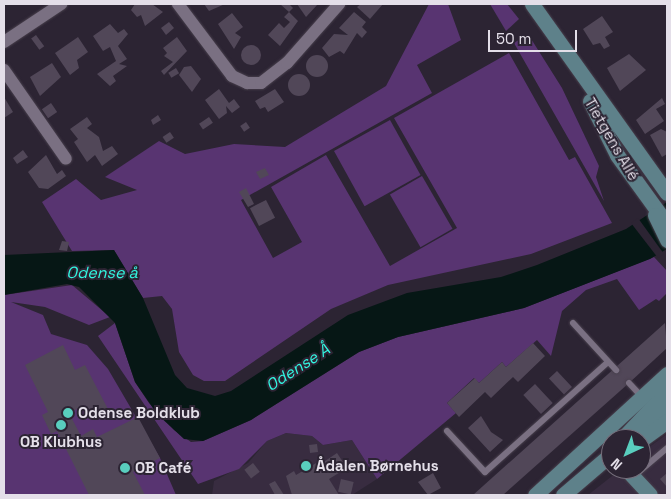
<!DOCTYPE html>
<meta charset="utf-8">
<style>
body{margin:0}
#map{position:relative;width:671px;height:499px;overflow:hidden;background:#2c2433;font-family:"Space Grotesk",sans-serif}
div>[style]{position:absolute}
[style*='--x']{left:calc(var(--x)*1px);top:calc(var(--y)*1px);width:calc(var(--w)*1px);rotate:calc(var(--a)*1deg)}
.built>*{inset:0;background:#382c40}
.green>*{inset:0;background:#583471;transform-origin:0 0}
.water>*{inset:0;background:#061715}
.pier>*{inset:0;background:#2c2433}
.building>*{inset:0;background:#514758;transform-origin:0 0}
.round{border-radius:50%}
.roads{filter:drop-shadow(0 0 1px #473f4c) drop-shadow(0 0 1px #473f4c)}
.lane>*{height:6px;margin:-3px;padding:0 3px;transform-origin:3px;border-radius:3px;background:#7a7082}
.street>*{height:12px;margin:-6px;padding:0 6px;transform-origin:6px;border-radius:6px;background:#7a7082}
.secondary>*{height:15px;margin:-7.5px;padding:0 7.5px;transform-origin:7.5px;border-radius:7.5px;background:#5e818a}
.dots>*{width:14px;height:14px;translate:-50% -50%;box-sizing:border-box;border:2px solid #2c2433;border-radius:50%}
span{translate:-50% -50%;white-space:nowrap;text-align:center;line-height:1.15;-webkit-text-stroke:4px #2c2433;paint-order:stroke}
.street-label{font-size:15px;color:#e4dfe9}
.poi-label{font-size:15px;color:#e4dfe9;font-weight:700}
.left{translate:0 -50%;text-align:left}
.water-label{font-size:16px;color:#32f7e1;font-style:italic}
.frame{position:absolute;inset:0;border:5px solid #e4dfe9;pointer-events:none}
.north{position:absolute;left:601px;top:429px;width:50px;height:50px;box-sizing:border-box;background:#2c2433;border:1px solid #766f7c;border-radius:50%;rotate:223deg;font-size:14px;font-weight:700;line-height:20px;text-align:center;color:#e4dfe9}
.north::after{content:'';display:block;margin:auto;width:18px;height:22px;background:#59cebe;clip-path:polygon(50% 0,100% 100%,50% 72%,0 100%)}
.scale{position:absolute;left:488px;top:30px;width:89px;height:22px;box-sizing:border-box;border:2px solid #e4dfe9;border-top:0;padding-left:6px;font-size:15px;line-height:18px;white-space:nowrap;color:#e4dfe9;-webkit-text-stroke:4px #2c2433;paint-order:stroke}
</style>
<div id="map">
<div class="built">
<div style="clip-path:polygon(286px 433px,312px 436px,323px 445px,352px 440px,377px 479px,352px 495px,212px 495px,214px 481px,248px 463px,267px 441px)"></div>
<div style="clip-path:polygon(667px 434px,667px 495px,588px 495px,621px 469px,641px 469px,641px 453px)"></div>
</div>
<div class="green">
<div style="clip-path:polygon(429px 4px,448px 4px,461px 40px,417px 65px,432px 93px,241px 200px,273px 258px,302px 242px,271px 187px,326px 155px,390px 266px,457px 228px,394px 118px,509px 53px,569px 160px,575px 157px,612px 223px,531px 254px,388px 285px,331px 309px,225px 381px,204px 381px,193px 375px,179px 352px,172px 309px,162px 296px,143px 298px,114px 250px,72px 251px,42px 202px,76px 179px,101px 200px,137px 190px,105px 177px,159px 141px,185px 154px,234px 144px,285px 147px,386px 86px)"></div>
<div style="clip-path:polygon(490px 4px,507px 4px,519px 19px,506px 31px)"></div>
<div style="clip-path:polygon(528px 34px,562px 88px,599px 166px,596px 177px,604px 201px,514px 43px)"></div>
<div style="left:390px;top:120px;width:63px;height:64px;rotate:61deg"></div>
<div style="left:422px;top:176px;width:61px;height:37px;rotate:60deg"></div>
<div style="clip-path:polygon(654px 257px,667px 271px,667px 293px,659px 301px,656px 299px,639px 310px,617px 279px,586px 290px,562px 311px,551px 356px,537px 340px,506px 367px,502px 362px,479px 383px,474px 378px,447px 403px,456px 413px,377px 479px,352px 440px,323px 445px,312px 436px,286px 433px,267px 441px,239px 469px,198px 484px,98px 336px,115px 323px,135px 382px,149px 403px,174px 430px,191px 442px,203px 441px,251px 420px,359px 352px,398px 337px,524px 308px)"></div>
<div style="clip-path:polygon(72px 285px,110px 317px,89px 325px,45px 307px,11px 302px,43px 315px,51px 334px,87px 345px,108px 369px,160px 458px,176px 495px,4px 495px,4px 295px)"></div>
</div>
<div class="water">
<div style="clip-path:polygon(667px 202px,667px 249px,650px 259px,524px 308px,398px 337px,359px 352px,251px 420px,203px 441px,184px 439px,157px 414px,135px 382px,115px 323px,79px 287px,67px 284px,4px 295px,4px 255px,114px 250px,143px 298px,175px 375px,187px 388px,215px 396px,231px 391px,348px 315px,407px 293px,501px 277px,537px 265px,626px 229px)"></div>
</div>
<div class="pier">
<div style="clip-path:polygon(638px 218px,664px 254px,658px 258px,631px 223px)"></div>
</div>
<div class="building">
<div style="clip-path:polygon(135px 4px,152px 4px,163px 12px,145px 26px,141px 15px,137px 17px,131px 10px)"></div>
<div style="clip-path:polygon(204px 4px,225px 4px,209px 11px)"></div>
<div style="clip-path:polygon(280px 4px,289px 4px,293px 8px,289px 12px)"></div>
<div style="clip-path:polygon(297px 4px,318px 4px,306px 17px)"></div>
<div style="clip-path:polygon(361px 4px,383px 4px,370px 19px,357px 7px)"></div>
<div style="clip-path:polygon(289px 12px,298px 21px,280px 46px,268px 35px,279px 23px,284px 28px,290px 22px,284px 17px)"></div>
<div style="clip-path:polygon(354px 12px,366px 22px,362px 27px,367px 32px,362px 38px,357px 33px,344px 54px,340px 51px,329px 57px,322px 48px,334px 34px,348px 35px,339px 28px)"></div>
<div style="clip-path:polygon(232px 13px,243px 27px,235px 33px,241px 37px,234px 49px,218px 24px)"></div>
<div style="clip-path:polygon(602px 16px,613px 32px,605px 37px,610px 46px,604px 49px,600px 43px,593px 45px,583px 29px)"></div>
<div style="clip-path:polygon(169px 22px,174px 28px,166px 35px,161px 28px)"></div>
<div style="clip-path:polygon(110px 24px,118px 33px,124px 29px,128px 34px,118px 46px,127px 59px,119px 64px,127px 66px,113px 76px,116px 81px,110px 86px,97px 74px,116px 61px,110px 47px,103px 51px,93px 36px)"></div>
<div style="left:36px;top:35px;width:14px;height:6px;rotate:54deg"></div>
<div style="clip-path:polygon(78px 37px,88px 52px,77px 60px,79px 68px,70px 75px,55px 53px)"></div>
<div style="clip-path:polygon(177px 37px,187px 51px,164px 75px,161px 71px,173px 62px,164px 56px,167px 53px,163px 48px)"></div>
<div class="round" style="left:241px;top:45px;width:20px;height:20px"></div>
<div style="clip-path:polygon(629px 54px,646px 70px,620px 91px,607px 68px)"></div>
<div class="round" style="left:306px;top:55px;width:22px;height:22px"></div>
<div style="clip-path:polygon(52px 63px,61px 77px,40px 96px,30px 77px)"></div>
<div style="clip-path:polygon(191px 66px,201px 79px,192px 92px,179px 75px,184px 67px)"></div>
<div style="left:176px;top:68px;width:6px;height:9px;rotate:59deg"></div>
<div class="round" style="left:288px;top:74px;width:22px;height:22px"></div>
<div style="clip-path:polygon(219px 89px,229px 103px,234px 99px,240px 107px,232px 113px,226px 106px,227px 113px,219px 119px,205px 100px)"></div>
<div style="clip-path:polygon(275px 89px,284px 102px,268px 112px,265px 107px,260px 109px,255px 101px)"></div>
<div style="clip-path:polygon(4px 97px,13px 112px,4px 118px)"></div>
<div style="clip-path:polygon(662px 98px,665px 104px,656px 109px,664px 121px,645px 134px,636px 120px)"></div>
<div style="left:51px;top:103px;width:11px;height:11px;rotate:56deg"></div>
<div style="clip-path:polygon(158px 115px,161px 120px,153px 125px,151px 120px)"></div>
<div style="clip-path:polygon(87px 117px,92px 124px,87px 128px,99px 137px,103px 151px,112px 146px,118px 154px,102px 166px,95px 155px,87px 162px,74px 142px,78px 139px,70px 129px)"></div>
<div style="left:209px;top:117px;width:7px;height:12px;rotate:56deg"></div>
<div style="left:246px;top:122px;width:7px;height:7px;rotate:56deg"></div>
<div style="clip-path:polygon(661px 129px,667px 132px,667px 154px,662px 157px,650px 135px)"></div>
<div style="left:170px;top:132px;width:7px;height:9px;rotate:56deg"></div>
<div style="clip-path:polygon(23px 150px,28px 157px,17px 164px,13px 158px)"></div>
<div style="clip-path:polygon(46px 155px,57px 174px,62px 170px,66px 176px,48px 189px,39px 188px,28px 172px)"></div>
<div style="clip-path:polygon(265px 168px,269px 175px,260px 179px,256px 172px)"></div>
<div style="clip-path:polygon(246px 188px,254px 204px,248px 207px,239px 192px)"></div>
<div style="left:266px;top:200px;width:20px;height:18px;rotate:63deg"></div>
<div style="clip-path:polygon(62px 241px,69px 242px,67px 251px,59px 250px)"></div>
<div style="clip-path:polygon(665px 323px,667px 348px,629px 383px,503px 495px,473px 495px)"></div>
<div style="clip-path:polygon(533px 343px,545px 356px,518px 382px,513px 377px,491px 398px,485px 392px,459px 417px,447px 403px,475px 378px,479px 383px,502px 362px,506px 367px)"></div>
<div style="clip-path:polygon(63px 345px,75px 370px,85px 365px,109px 411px,93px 420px,85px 405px,69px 413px,81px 436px,93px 429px,97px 437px,138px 417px,160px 458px,133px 472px,145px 495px,89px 495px,57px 431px,51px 434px,42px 415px,48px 412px,25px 365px)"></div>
<div style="left:557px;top:371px;width:22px;height:11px;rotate:47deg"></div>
<div style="left:535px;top:384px;width:26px;height:16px;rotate:47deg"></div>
<div style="clip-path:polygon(481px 416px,491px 432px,503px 440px,490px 452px,468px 428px)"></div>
<div style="left:317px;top:444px;width:8px;height:8px;rotate:83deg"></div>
<div style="clip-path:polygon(337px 453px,347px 468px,329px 479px,339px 495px,292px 495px,286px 476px,294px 471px,296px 475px,318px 462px,325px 473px,322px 463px)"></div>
<div style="left:253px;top:463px;width:11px;height:11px;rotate:52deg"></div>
<div style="clip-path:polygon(433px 473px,441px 488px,428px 495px,418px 482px)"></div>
<div style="clip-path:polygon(667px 473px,667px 487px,660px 479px)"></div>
<div style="left:341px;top:479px;width:13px;height:13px;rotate:13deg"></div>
<div style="clip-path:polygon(275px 481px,284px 495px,275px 495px,269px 484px)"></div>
</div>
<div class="roads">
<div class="lane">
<div style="--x:573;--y:323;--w:64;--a:47.5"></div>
<div style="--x:629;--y:383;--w:19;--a:47"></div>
<div style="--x:447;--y:431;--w:56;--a:47.2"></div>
<div style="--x:485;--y:472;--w:165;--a:-41.8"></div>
<div style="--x:634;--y:476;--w:43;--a:-40.3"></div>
</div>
<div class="street">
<div style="--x:178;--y:4;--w:90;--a:53.1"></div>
<div style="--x:232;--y:76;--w:17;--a:25"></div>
<div style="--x:247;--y:83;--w:14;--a:0"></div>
<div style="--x:261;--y:83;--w:33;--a:-38"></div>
<div style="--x:287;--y:63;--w:79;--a:-48.6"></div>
<div style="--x:4;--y:42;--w:69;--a:-33.7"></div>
<div style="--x:4;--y:70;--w:108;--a:55.1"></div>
</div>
<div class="secondary">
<div style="--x:532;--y:4;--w:232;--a:54.5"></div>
<div style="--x:590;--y:101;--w:60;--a:63.4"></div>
<div style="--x:617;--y:155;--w:85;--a:54.1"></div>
<div style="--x:655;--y:215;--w:28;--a:64"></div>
<div style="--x:632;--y:436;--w:46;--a:-40.6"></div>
<div style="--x:622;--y:439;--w:66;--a:-46.8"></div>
<div style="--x:641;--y:440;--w:32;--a:-36"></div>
<div style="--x:626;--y:469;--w:35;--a:47"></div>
<div style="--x:535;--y:495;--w:179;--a:-42.5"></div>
<div style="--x:563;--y:495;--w:63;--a:-40.5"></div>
</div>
</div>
<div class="dots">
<div style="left:68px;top:413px;background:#59cebe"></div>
<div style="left:61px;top:425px;background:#59cebe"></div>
<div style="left:306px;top:466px;background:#59cebe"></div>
<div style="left:125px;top:468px;background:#59cebe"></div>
</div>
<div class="street-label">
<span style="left:612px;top:139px;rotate:60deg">Tietgens Allé</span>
</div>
<div class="poi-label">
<span class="left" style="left:78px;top:413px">Odense Boldklub</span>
<span style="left:61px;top:442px">OB Klubhus</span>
<span class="left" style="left:316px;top:466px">Ådalen Børnehus</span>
<span class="left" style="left:135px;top:468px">OB Café</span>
</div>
<div class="water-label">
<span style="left:102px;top:273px">Odense å</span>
<span style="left:298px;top:368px;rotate:-33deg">Odense Å</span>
</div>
<div class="frame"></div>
<div class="north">N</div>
<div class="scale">50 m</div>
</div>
